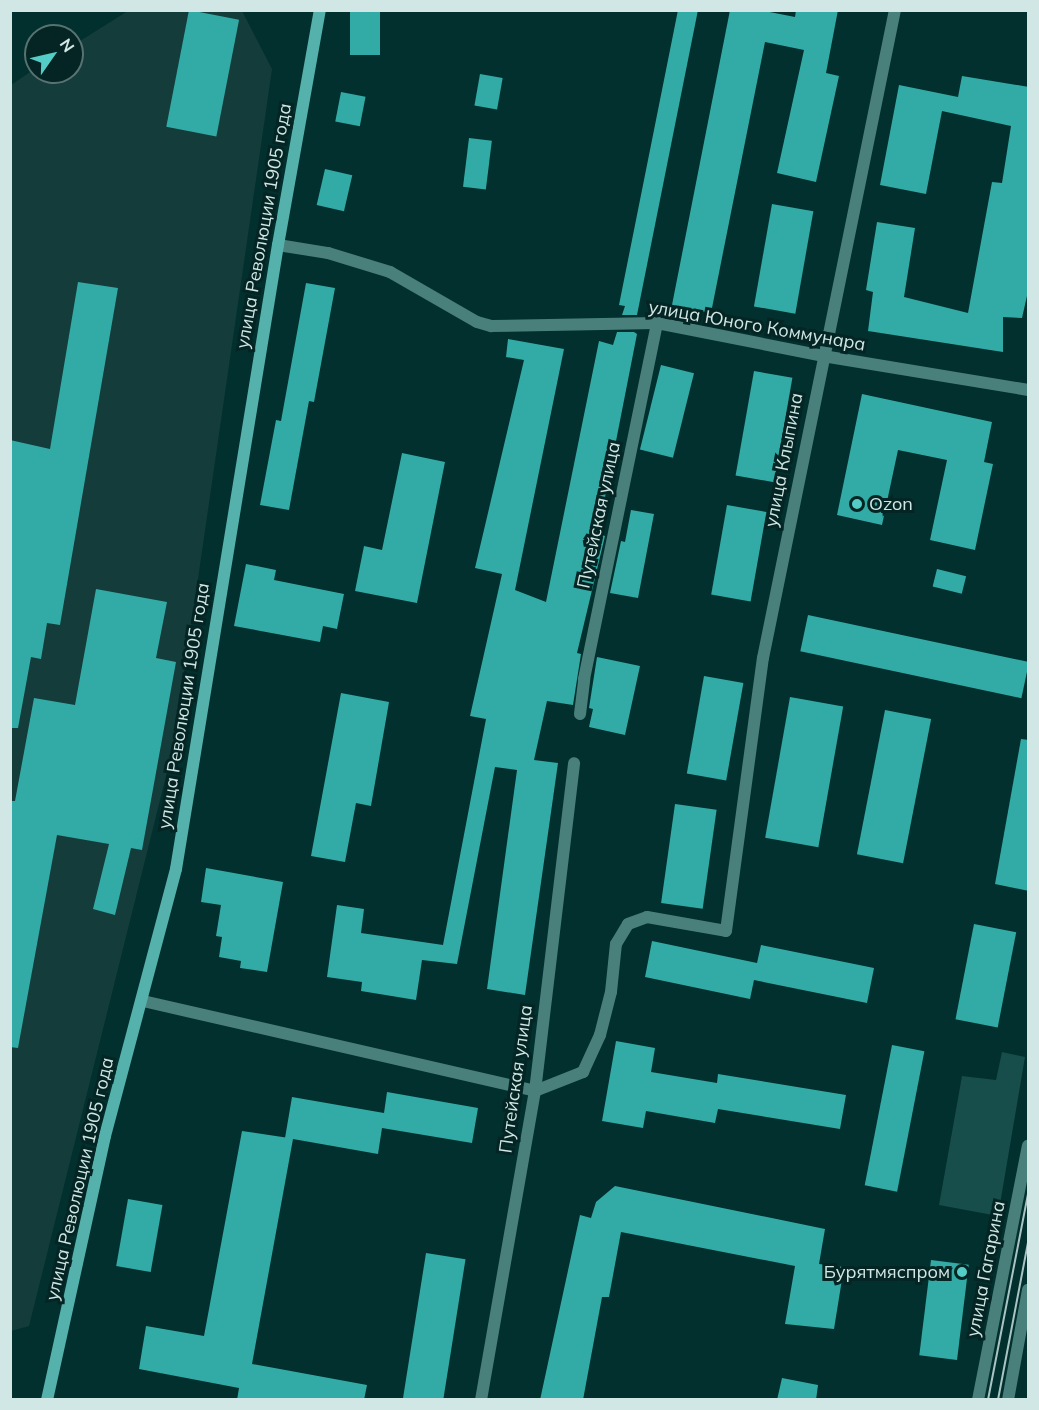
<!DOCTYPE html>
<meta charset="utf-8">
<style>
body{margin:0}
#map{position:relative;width:1039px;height:1410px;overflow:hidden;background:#02302e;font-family:Mulish,sans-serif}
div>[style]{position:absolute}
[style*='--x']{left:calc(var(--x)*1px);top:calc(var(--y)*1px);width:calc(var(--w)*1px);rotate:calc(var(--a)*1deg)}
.built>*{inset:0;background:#143c3a}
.green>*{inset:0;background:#174d4a}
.building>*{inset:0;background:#32aba6;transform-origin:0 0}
.minor>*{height:12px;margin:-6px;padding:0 6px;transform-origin:6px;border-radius:6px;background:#49807c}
.tertiary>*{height:12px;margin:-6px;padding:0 6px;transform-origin:6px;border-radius:6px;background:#49807c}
.secondary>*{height:12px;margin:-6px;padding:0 6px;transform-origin:6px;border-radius:6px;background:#55b1ac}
.tram>*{height:1.5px;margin:-0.75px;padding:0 0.75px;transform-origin:0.75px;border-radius:0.75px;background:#a9c4c2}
.dots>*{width:16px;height:16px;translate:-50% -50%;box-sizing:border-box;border:3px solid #042523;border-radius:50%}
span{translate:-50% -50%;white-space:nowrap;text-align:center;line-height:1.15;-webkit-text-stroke:6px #042523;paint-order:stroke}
.street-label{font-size:18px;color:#d1e7e5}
.poi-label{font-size:18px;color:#d1e7e5}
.left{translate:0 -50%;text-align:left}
.right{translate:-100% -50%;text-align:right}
.frame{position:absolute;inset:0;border:12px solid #d1e7e5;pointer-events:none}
.north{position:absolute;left:24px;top:24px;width:60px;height:60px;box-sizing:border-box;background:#042523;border:2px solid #567371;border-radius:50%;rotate:56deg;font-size:16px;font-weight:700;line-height:24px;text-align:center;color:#d1e7e5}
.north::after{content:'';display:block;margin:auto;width:21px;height:27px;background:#54cdc7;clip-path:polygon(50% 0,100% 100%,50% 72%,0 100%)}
</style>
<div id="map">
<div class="built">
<div style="clip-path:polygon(128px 11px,242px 11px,272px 69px,174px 744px,29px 1326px,11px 1331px,11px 85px,36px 68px,36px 72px,72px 72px,72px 46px)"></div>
</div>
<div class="green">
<div style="clip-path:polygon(1002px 1052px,1025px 1057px,998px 1216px,939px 1205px,962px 1076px,996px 1080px)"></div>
</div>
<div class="building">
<div style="left:189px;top:10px;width:51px;height:119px;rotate:11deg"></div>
<div style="left:350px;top:10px;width:30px;height:45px"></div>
<div style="clip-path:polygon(678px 10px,698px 10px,637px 315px,622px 315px,625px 306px,619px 305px)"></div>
<div style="clip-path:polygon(730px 10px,759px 10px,795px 17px,796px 10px,838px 10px,826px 73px,839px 76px,816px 182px,777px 173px,804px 50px,765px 42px,711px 313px,672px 305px)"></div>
<div style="left:480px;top:74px;width:23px;height:32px;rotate:10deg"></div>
<div style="clip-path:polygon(962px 76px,1029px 87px,1029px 287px,1022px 318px,1003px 317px,1003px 352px,868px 331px,873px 292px,866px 290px,877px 222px,915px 228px,904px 297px,968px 313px,992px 182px,1002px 183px,1011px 126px,942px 111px,926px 194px,880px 185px,899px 85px,958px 97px)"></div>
<div style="left:341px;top:92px;width:25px;height:30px;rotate:11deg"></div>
<div style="left:469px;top:138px;width:23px;height:49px;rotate:7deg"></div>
<div style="left:325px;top:169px;width:28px;height:37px;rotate:13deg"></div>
<div style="left:772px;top:204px;width:42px;height:104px;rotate:10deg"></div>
<div style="clip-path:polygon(78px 282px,118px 288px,60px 625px,47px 623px,41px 659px,31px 657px,18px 728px,10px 728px,10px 440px,50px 449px)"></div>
<div style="clip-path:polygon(306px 283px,335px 288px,314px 402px,309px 401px,289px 510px,260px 505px,276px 420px,281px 421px)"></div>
<div style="clip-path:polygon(617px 332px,634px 332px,637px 334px,598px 533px,605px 536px,577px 653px,581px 654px,573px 705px,547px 701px,534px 760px,558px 763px,525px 995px,487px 989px,517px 770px,495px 767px,457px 964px,422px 960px,416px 1000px,361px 991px,362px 982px,327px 977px,337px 905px,364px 909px,361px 933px,443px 945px,486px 719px,470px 716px,502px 574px,475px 568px,524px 360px,506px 357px,508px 339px,564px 349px,515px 590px,546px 602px,599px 341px,613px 345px)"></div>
<div style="left:661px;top:365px;width:34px;height:87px;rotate:14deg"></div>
<div style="left:754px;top:371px;width:39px;height:106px;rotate:10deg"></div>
<div style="clip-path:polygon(862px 394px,992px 422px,984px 462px,993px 464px,975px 550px,930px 540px,947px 460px,898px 450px,882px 525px,837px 515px)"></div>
<div style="clip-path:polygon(402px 453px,445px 462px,417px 603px,355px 591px,364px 546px,382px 550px)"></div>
<div style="left:727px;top:505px;width:40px;height:91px;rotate:10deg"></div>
<div style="clip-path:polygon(631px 510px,654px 514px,638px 598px,610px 593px,621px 541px,625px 542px)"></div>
<div style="clip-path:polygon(246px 564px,276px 570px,274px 580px,344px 594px,337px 629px,323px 626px,320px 642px,234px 626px)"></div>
<div style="left:937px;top:569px;width:30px;height:18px;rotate:14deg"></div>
<div style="clip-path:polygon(96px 589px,167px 602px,156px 658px,176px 662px,142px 850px,131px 848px,115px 915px,93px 909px,109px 844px,57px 835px,18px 1048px,10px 1047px,10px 801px,15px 801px,34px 698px,75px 705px)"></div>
<div style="left:808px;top:615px;width:226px;height:37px;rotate:12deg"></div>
<div style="clip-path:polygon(597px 657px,640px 666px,625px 735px,589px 727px,593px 709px,589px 708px)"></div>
<div style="left:704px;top:676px;width:40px;height:99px;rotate:10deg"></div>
<div style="clip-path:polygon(341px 693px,389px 702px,371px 806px,356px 803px,345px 862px,311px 856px)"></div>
<div style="left:790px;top:697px;width:54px;height:143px;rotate:10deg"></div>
<div style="left:885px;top:710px;width:47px;height:147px;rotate:11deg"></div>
<div style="clip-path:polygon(1021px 739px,1029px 740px,1029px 891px,995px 884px)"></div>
<div style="left:675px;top:804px;width:42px;height:100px;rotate:8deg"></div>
<div style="clip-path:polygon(206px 868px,283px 882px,267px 972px,240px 968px,241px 961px,219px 957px,222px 937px,216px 936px,221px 905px,201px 902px)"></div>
<div style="left:974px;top:924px;width:43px;height:97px;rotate:11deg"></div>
<div style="clip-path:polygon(652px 941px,757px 963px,761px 945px,874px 968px,867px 1003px,754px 980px,750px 999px,645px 977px)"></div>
<div style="clip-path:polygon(616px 1041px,655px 1048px,651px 1072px,717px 1083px,718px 1074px,846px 1095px,840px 1129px,718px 1109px,715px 1123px,646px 1111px,643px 1128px,602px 1121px)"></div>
<div style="left:892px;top:1045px;width:33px;height:143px;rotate:11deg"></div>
<div style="clip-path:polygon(387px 1092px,478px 1108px,472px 1143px,382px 1128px,378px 1154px,293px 1139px,252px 1364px,367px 1385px,364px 1400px,237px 1400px,239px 1388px,139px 1369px,146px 1326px,204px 1336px,242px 1131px,289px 1138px,285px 1138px,292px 1097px,384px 1113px)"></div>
<div style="clip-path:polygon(615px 1186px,825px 1229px,819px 1264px,844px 1267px,834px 1329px,785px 1324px,795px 1266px,621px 1232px,609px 1297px,602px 1297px,583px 1400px,540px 1400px,580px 1215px,591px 1218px,596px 1202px)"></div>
<div style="left:128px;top:1199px;width:35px;height:68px;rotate:10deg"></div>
<div style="left:426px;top:1253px;width:40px;height:149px;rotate:9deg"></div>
<div style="left:931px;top:1260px;width:38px;height:96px;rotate:7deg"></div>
<div style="clip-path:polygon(782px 1378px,818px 1385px,816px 1400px,777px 1400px)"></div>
</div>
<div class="minor">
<div style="--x:580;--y:714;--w:35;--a:-83"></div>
<div style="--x:584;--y:679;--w:363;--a:-78.4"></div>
<div style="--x:143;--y:1001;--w:402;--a:12.9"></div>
<div style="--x:535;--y:1091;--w:52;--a:-21.6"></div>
<div style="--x:583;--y:1072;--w:41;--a:-65.3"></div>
<div style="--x:600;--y:1035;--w:44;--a:-75.7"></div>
<div style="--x:611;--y:992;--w:48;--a:-84.1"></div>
<div style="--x:616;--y:944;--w:23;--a:-59"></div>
<div style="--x:628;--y:924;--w:20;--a:-20"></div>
<div style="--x:647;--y:917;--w:80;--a:10"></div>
<div style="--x:726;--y:931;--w:275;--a:-82.3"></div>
<div style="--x:763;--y:658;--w:661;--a:-78.49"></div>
<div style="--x:481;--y:1400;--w:314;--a:-80.1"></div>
<div style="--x:535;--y:1091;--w:330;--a:-83.2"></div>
</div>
<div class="tertiary">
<div style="--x:278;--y:245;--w:51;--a:9.1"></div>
<div style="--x:328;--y:253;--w:65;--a:17"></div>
<div style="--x:390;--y:272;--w:100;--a:29.9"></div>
<div style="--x:477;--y:322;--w:15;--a:16"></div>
<div style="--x:491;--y:326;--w:166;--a:-1"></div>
<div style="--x:657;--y:323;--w:169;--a:11.2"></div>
<div style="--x:823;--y:356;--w:208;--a:9.4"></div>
<div style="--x:978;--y:1400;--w:259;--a:-78.9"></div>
<div style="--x:1008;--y:1400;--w:112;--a:-79.7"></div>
</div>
<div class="secondary">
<div style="--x:47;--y:1400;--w:270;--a:-77.6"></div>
<div style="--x:105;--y:1136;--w:276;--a:-75.1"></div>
<div style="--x:176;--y:869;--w:632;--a:-80.72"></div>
<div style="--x:278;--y:245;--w:239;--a:-79.9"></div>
</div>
<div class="tram">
<div style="--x:988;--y:1400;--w:210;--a:-79"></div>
<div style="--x:998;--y:1400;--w:160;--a:-79.2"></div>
</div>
<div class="dots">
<div style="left:857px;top:504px;background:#54cdc7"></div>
<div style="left:962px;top:1272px;background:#54cdc7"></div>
</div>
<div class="street-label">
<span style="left:264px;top:226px;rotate:-80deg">улица Революции 1905 года</span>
<span style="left:757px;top:326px;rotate:10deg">улица Юного Коммунара</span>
<span style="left:784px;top:460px;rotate:-79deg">улица Клыпина</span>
<span style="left:599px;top:515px;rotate:-78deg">Путейская улица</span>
<span style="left:184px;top:706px;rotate:-81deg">улица Революции 1905 года</span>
<span style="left:516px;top:1079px;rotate:-82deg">Путейская улица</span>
<span style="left:80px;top:1179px;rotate:-77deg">улица Революции 1905 года</span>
<span style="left:986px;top:1269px;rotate:-79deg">улица Гагарина</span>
</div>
<div class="poi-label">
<span class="left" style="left:869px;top:504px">Ozon</span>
<span class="right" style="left:950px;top:1272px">Бурятмяспром</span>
</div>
<div class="frame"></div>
<div class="north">N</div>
</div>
